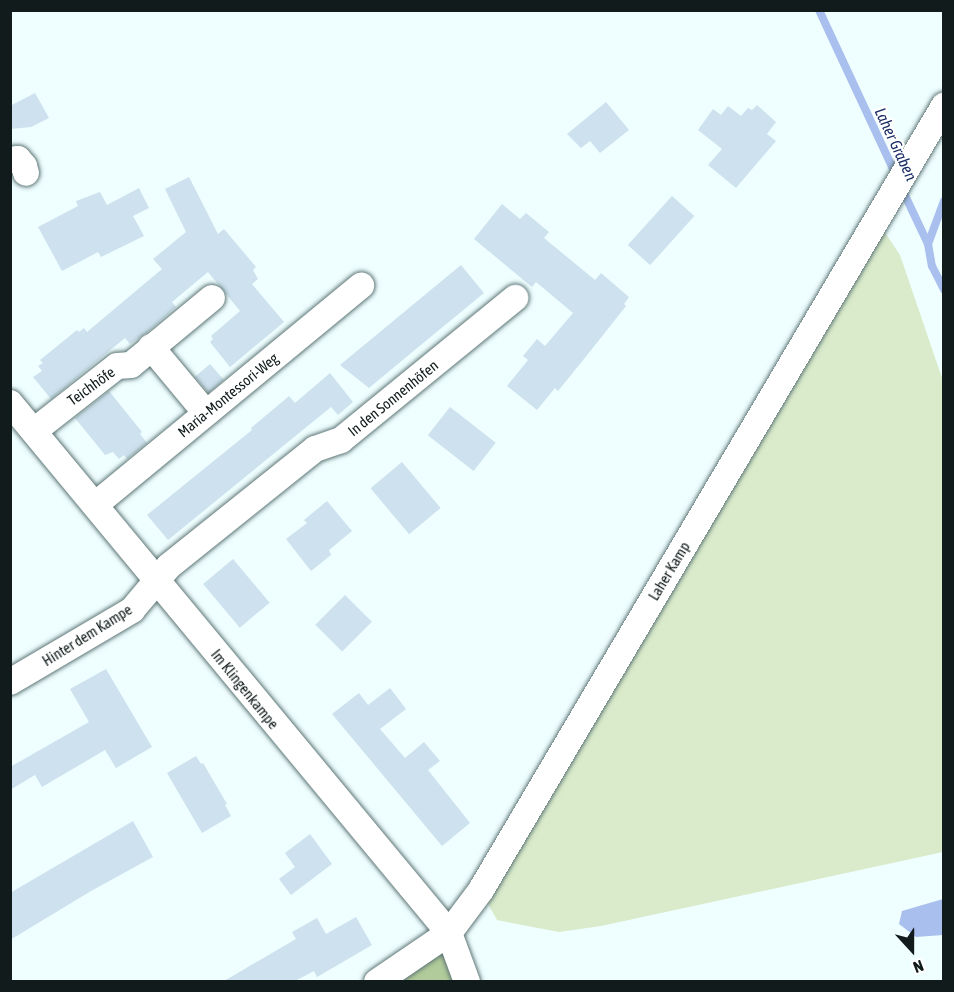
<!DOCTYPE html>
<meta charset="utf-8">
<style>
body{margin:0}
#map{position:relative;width:954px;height:992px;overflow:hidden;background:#effeff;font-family:"Asap Condensed",sans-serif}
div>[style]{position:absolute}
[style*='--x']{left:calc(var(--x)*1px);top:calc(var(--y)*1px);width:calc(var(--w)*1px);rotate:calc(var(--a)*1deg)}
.green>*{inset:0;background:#d9ebca}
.forest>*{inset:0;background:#b2cb9a}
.water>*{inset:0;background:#a9bfee}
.stream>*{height:8px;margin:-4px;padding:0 4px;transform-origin:4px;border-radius:4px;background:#a9bfee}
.building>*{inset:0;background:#cde2ee;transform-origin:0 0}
.roads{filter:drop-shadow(0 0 2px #5e7676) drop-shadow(0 0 2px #5e7676)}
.minor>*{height:26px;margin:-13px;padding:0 13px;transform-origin:13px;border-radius:13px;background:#fff}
span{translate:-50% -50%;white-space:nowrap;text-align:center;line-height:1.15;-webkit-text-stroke:4.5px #fff;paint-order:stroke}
.street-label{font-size:15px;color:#111b1b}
.water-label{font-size:16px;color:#192d64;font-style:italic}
.frame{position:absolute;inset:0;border:12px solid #111b1b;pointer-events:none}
.north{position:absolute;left:882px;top:920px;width:60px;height:60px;-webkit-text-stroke:4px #fff;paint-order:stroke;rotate:159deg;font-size:16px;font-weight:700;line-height:24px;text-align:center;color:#111b1b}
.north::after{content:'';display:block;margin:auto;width:21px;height:27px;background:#111b1b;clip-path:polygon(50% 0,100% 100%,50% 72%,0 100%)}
</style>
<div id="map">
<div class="green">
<div style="clip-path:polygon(882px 228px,900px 255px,943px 381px,943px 852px,601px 926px,559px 932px,497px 920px,487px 902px)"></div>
</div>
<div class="forest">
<div style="clip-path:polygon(449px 933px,459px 981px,377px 982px)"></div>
</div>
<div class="water">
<div style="clip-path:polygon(943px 899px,943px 935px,916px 937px,899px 924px,902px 911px)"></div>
</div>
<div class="stream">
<div style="--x:819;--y:10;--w:182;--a:65"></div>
<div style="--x:902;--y:189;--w:61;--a:64.7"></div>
<div style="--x:928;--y:244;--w:22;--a:80"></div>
<div style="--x:932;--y:266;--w:27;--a:63"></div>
<div style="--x:928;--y:244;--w:46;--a:-69.6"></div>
</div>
<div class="building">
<div style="clip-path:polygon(35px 93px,49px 118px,31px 127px,10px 129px,10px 106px)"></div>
<div style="clip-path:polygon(606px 102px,629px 130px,600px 153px,590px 141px,581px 148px,567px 134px)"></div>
<div style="clip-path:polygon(757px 105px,776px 122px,767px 134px,776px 141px,736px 188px,708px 165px,722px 149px,698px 130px,713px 109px,721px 115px,728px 106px,741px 116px,748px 108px,752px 110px)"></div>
<div style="clip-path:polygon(189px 177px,218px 234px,224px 229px,256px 267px,253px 270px,258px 279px,252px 284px,284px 322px,230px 367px,210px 342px,213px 339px,211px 336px,240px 311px,208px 272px,172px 302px,176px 307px,146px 333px,130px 344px,125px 338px,51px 399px,33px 377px,42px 371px,38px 366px,43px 363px,40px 360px,77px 330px,79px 332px,84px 328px,87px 332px,162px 269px,153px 259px,186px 232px,165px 189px)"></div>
<div style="clip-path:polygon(139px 188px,149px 208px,133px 216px,144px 236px,101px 257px,98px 252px,62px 271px,38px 227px,78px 206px,76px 201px,100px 192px,107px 205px)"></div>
<div style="left:672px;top:196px;width:30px;height:66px;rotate:42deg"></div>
<div style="clip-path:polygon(502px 204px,520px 219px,526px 213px,549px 232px,544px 238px,595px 280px,601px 273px,629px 297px,624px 304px,626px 306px,588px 354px,558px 391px,555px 388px,537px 410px,507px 386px,528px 360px,523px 356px,537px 339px,545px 346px,573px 313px,536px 282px,532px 287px,474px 239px)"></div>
<div style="clip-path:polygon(461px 265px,484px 293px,416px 349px,369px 388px,340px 365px)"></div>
<div style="left:210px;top:364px;width:21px;height:20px;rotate:49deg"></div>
<div style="clip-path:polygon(330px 373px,353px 402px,338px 415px,331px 407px,168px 540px,147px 515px,252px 430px,251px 428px,289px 396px,295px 403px)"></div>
<div style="clip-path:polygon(109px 391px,142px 432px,140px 434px,147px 443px,127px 459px,124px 455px,119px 459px,113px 452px,105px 455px,75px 418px)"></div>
<div style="left:450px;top:407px;width:58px;height:36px;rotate:38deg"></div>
<div style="left:402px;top:462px;width:60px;height:41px;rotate:50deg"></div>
<div style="clip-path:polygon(327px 501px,352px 531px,329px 550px,331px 555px,311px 571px,286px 539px,307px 523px,304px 520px)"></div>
<div style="left:233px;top:559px;width:57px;height:39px;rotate:50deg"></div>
<div style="left:345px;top:595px;width:38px;height:42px;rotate:45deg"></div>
<div style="clip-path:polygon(106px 669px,152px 747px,116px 768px,105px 750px,42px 787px,35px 775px,10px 790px,10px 767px,89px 722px,70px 689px)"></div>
<div style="clip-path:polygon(390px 688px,406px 709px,380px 729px,405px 758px,424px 742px,440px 761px,428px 770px,470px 823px,442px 846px,332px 714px,359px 693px,368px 705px)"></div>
<div style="clip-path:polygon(196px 756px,201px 764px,203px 763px,227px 804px,225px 805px,231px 816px,202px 833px,167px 773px)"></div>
<div style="clip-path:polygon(133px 821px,153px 857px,91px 891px,10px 940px,10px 893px)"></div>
<div style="clip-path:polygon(310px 834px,332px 864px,291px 895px,279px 879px,295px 867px,285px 853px)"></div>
<div style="clip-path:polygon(356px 917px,372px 945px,317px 977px,314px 971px,295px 981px,224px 981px,296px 939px,292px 932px,317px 918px,326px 934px)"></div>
</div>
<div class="roads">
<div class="minor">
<div style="--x:10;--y:160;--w:8;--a:-7"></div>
<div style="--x:18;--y:159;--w:9;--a:49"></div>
<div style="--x:24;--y:166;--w:7;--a:74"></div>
<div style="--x:151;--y:347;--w:86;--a:50.2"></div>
<div style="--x:10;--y:403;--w:688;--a:50.36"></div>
<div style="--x:449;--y:933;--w:52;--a:69.8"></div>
<div style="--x:34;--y:431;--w:105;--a:-38.1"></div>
<div style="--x:117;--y:366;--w:14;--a:-4"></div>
<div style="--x:131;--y:365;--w:105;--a:-39.6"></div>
<div style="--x:95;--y:505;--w:345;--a:-39.5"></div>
<div style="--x:10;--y:682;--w:142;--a:-30.5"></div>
<div style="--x:132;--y:610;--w:57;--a:-49.9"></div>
<div style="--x:169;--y:566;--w:187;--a:-38.7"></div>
<div style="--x:315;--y:449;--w:28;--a:-19"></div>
<div style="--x:341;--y:440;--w:225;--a:-39.2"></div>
<div style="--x:377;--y:982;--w:87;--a:-34.2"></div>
<div style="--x:449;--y:933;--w:54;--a:-53.3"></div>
<div style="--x:481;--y:890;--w:911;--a:-59.44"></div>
</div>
</div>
<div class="street-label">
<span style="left:91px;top:386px;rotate:-36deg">Teichhöfe</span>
<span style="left:228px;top:395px;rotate:-39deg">Maria-Montessori-Weg</span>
<span style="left:393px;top:398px;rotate:-39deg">In den Sonnenhöfen</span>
<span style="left:669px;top:571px;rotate:-59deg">Laher Kamp</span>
<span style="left:87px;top:635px;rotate:-32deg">Hinter dem Kampe</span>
<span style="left:245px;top:689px;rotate:51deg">Im Klingenkampe</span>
</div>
<div class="water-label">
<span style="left:896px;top:144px;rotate:65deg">Laher Graben</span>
</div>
<div class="frame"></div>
<div class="north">N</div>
</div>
